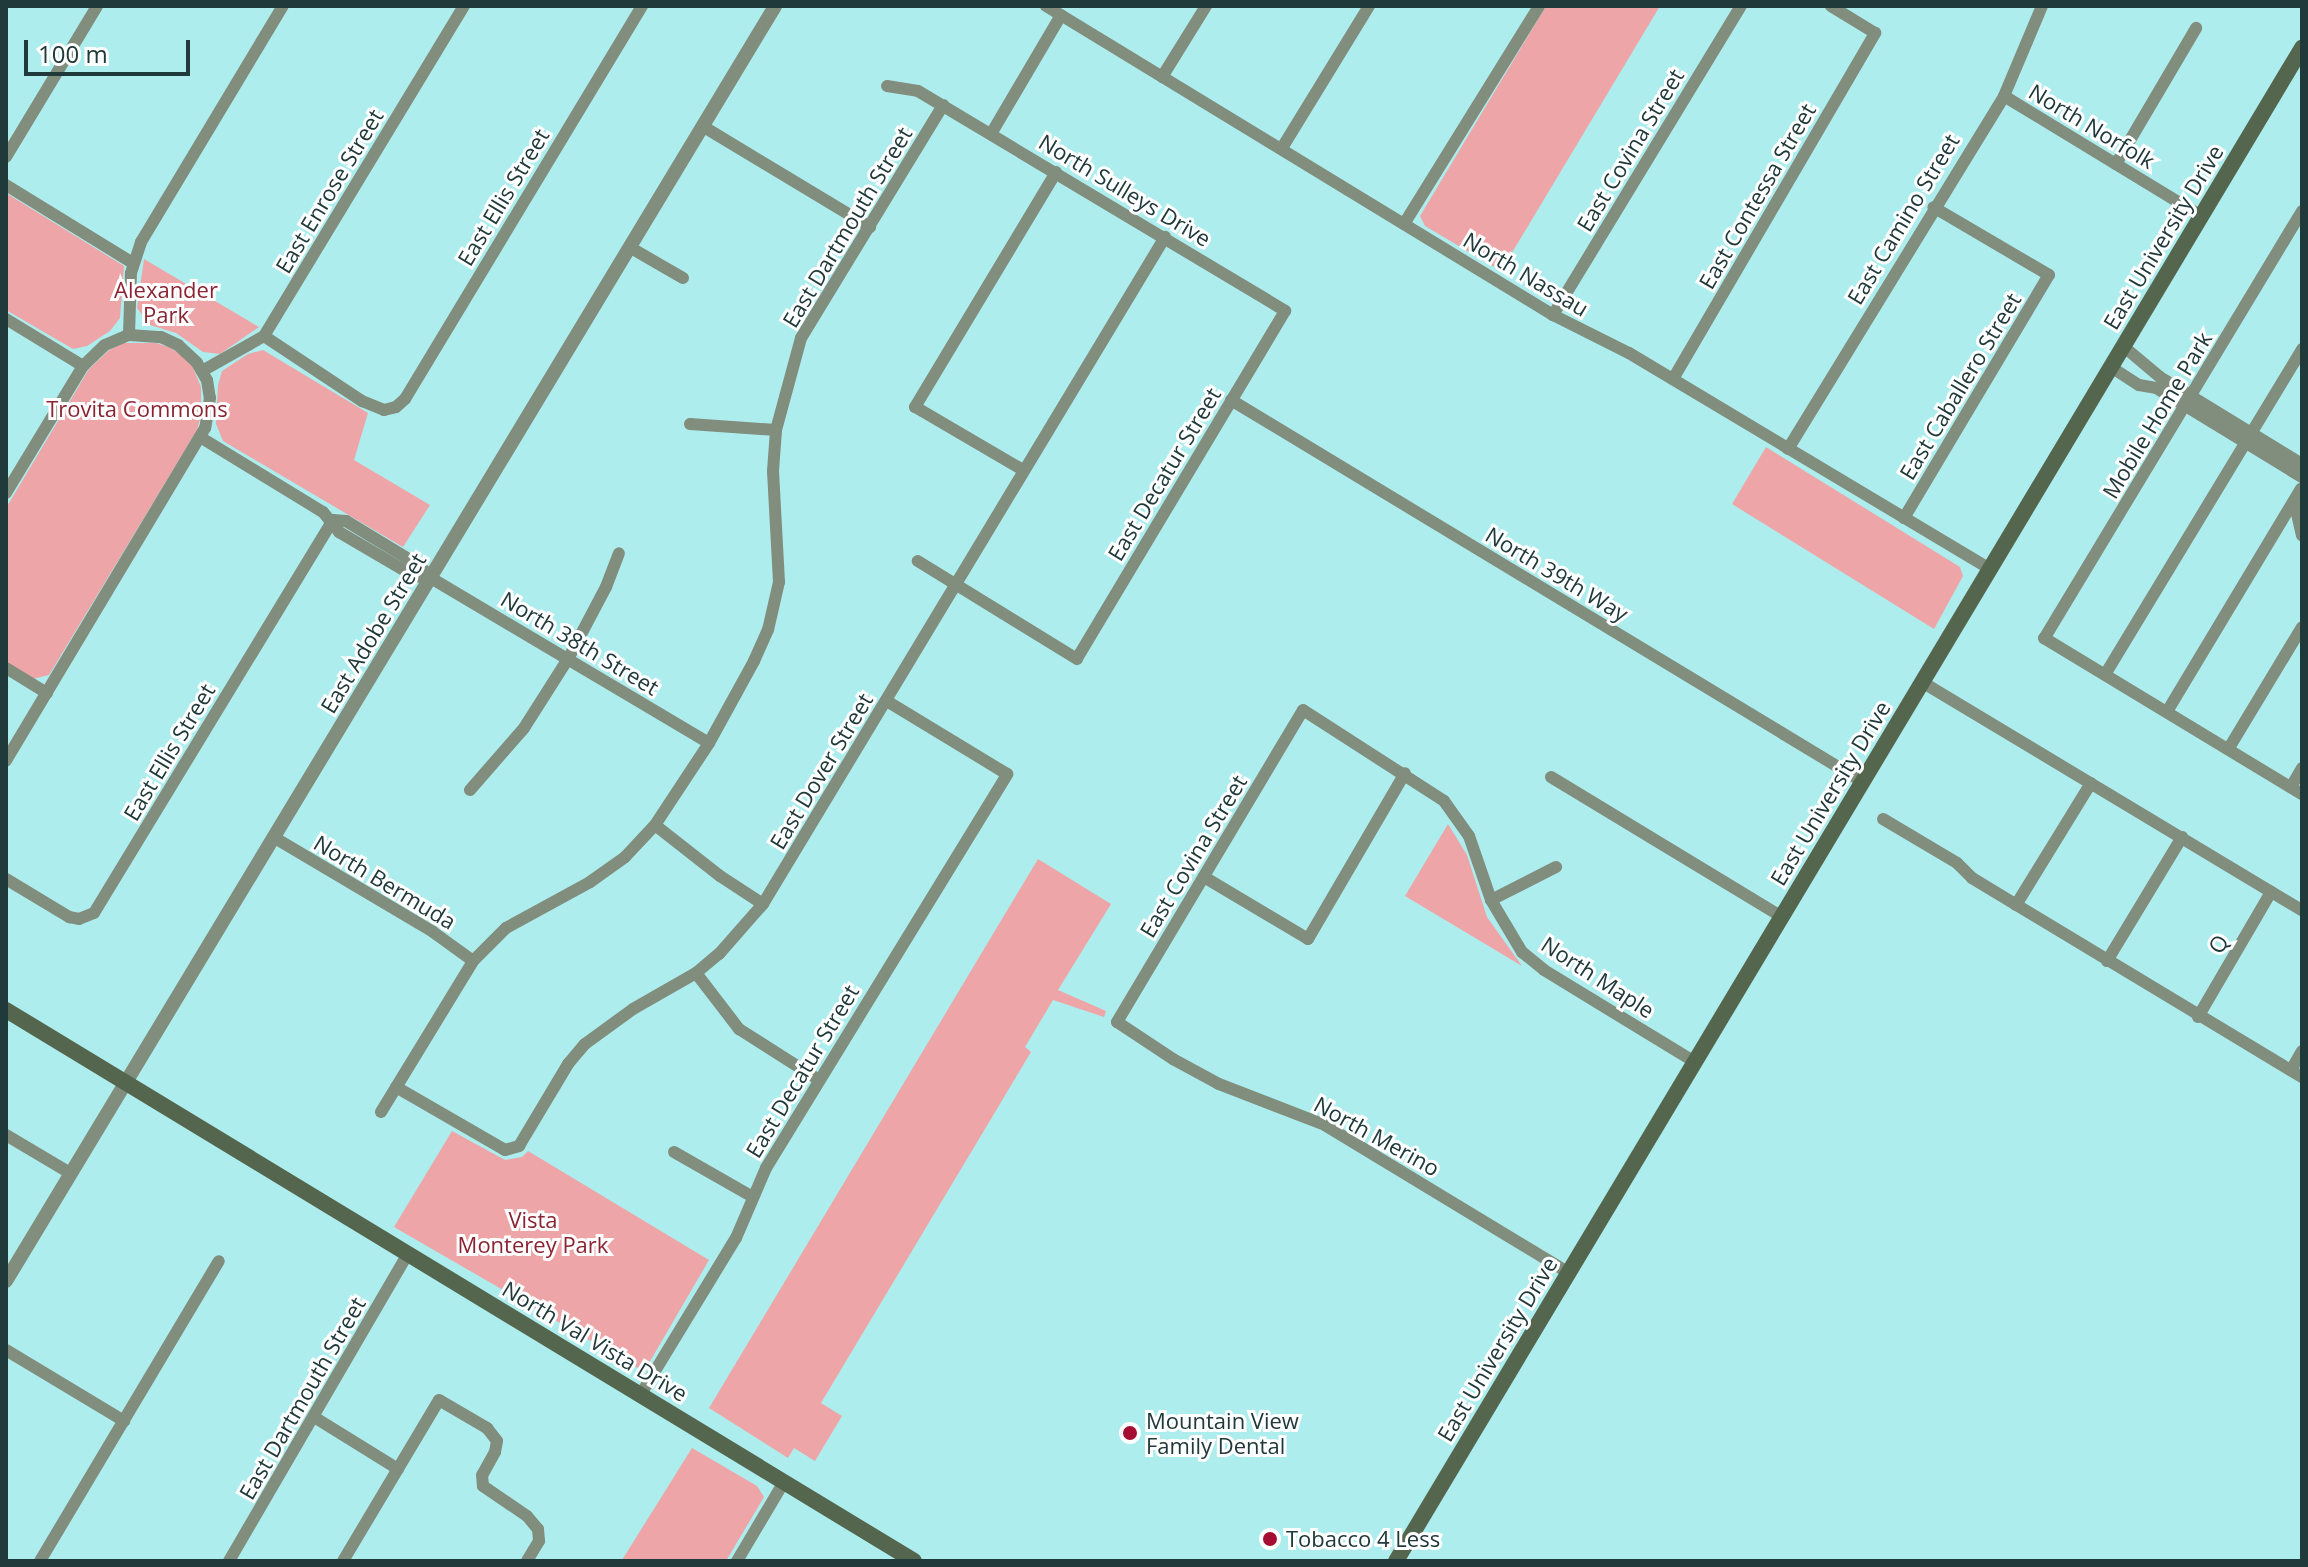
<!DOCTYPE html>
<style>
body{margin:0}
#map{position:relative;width:2308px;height:1567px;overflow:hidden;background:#aeedee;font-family:"Open Sans",sans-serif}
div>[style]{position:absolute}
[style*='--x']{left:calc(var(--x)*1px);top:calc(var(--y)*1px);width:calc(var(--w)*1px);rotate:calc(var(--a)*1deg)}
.green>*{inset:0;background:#eea5a7}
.minor>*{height:12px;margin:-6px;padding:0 6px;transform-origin:6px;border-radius:6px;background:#818d7d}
.tertiary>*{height:14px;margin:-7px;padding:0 7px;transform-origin:7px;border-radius:7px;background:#818d7d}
.secondary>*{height:16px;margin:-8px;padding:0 8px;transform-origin:8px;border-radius:8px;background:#55664e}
.dots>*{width:22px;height:22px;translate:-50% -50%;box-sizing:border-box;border:4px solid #fff;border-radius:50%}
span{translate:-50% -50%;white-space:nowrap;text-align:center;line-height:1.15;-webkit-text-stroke:6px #fff;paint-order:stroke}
.street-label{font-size:22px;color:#20393a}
.park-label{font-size:22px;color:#8a2432}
.poi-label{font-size:22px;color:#20393a}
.left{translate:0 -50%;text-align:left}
.frame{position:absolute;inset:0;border:8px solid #20393a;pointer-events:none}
.scale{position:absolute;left:24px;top:40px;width:166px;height:36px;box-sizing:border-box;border:4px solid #20393a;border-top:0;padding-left:10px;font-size:24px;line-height:28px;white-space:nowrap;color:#20393a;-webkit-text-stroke:6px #fff;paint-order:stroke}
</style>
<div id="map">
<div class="green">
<div style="clip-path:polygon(1546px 6px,1660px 6px,1501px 271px,1425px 226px,1420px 216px)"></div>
<div style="clip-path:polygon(6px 193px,124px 266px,120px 318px,110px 331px,87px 346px,73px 349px,6px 310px)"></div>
<div style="clip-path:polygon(144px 259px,259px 327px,220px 354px,203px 352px,176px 333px,150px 325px,137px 308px)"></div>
<div style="clip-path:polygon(123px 343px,156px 343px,171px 348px,191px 363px,201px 387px,201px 416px,197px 430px,49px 675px,33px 679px,6px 663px,6px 508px,89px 369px,108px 351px)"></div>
<div style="clip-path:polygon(263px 350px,368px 413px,354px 460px,430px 505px,403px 547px,223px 441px,216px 424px,218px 385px,222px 371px,248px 354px)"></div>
<div style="clip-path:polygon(1766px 447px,1960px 567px,1963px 576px,1934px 629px,1732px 504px)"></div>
<div style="clip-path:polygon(1448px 824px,1467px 855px,1487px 917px,1522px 966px,1405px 896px)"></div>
<div style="clip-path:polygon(1038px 859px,1111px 904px,1058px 990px,1106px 1011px,1104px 1017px,1053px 1000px,1025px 1047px,1031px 1052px,821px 1403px,842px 1416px,815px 1461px,794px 1448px,788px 1458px,709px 1408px)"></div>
<div style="clip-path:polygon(452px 1131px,505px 1160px,522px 1157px,528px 1151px,709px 1260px,649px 1363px,638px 1368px,394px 1227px)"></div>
<div style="clip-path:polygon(692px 1448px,757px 1486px,764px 1497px,726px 1561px,618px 1561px,622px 1560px)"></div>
</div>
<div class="minor">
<div style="--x:1046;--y:6;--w:594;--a:31.36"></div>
<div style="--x:1553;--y:315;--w:85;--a:26.6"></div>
<div style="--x:1629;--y:353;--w:421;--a:30.9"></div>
<div style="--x:1162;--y:77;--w:84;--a:-58.2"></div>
<div style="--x:887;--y:86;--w:31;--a:9"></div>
<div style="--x:918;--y:91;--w:428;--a:30.9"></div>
<div style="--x:1285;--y:311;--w:405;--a:120.9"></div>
<div style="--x:1077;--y:659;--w:187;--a:-148.4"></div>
<div style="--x:2004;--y:96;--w:231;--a:31.3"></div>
<div style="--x:704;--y:127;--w:194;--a:31.1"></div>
<div style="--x:991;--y:134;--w:138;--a:-59.5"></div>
<div style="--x:1282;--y:148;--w:167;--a:-58.5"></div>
<div style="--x:6;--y:157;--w:176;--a:-58.9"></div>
<div style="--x:2116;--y:164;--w:158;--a:-59.5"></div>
<div style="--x:6;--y:185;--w:149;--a:31.6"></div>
<div style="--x:2302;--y:211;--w:499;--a:121.1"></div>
<div style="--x:2044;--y:638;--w:301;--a:31.2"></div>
<div style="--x:1404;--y:224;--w:256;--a:-58.2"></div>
<div style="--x:631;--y:248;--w:60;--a:30"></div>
<div style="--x:1553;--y:315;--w:362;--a:-58.7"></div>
<div style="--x:6;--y:319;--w:90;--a:31.4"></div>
<div style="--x:129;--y:335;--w:62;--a:-88.2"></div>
<div style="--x:131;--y:273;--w:33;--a:-72"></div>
<div style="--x:141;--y:242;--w:275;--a:-59"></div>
<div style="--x:264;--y:336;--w:118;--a:33.6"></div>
<div style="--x:362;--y:401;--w:24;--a:22"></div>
<div style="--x:384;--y:410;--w:12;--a:-14"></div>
<div style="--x:396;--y:407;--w:12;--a:-42"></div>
<div style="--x:405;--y:399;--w:459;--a:-58.9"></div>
<div style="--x:2123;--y:346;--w:48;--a:40"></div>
<div style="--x:2160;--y:377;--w:167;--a:31.5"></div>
<div style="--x:2111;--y:367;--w:33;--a:33"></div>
<div style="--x:2139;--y:385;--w:17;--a:10"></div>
<div style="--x:2156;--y:388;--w:171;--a:31.4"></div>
<div style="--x:202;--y:371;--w:71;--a:-29.4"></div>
<div style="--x:264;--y:336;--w:386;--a:-58.8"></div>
<div style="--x:1673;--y:379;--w:401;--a:-59.7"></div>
<div style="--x:1875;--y:33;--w:52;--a:-148.5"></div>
<div style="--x:1231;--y:400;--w:738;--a:31.15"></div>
<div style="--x:690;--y:424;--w:86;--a:4"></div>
<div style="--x:200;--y:437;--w:144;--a:31.4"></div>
<div style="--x:323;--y:512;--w:26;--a:51"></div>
<div style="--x:339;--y:532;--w:87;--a:30.4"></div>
<div style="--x:414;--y:576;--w:17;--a:7"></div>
<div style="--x:1788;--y:449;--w:414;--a:-58.5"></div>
<div style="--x:2004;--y:96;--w:98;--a:-67.1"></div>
<div style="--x:1023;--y:470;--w:125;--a:-149.7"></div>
<div style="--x:915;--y:407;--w:274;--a:-59"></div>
<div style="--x:6;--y:493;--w:149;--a:-58.8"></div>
<div style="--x:83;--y:366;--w:30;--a:-44"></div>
<div style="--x:105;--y:345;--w:26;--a:-23"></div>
<div style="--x:129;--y:335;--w:32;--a:4"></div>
<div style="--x:161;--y:337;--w:19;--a:25"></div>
<div style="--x:178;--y:345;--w:26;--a:43"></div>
<div style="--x:197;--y:363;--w:20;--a:60"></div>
<div style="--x:207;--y:380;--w:18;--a:81"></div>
<div style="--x:210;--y:398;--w:30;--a:99"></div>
<div style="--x:205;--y:428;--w:388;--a:120.9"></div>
<div style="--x:2300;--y:497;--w:17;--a:100"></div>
<div style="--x:2297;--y:514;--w:22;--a:77"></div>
<div style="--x:1904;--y:518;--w:283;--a:-59.2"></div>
<div style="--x:2049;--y:275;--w:134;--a:-149.6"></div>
<div style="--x:333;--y:520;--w:13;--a:4"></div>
<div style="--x:346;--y:521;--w:87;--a:31.3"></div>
<div style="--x:420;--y:566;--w:16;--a:47"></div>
<div style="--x:431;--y:578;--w:323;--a:30.7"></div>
<div style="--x:6;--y:668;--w:48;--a:31.4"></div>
<div style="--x:2106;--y:673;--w:379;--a:-58.8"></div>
<div style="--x:1922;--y:682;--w:443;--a:31"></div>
<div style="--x:2168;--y:710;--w:258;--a:-59"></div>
<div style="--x:2229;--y:748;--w:141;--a:-58.9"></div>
<div style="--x:1551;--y:777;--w:270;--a:31.2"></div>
<div style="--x:2291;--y:787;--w:22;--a:-60"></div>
<div style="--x:470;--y:790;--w:82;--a:-48.9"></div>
<div style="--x:524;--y:728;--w:82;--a:-57.5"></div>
<div style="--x:568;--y:659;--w:81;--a:-62.2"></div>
<div style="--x:606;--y:587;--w:36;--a:-69"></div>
<div style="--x:1883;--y:819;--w:86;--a:30.7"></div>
<div style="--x:1957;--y:863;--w:21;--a:45"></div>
<div style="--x:1972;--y:878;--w:385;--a:31.1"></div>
<div style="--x:655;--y:825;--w:83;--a:38.1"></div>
<div style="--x:720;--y:876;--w:51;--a:33.1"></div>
<div style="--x:275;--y:838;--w:184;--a:30.7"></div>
<div style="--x:433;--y:932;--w:49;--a:35.9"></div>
<div style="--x:1204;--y:877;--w:121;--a:30.8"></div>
<div style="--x:1308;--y:939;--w:192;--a:-59.7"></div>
<div style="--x:6;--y:879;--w:74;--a:31.1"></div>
<div style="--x:69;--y:917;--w:10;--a:11"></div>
<div style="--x:79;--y:919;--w:16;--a:-22"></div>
<div style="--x:94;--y:913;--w:460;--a:-58.7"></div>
<div style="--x:1491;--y:900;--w:73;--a:-26.9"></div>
<div style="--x:2016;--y:905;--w:143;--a:-58.4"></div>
<div style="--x:2107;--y:961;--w:145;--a:-58.8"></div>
<div style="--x:696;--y:973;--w:71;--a:52.5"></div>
<div style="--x:739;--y:1029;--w:95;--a:32.5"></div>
<div style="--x:2198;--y:1017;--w:145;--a:-59.7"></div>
<div style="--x:2291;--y:1070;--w:22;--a:-60"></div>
<div style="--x:396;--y:1087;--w:126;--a:30"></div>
<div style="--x:505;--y:1150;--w:15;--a:-16"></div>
<div style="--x:519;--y:1146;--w:96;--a:-59.1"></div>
<div style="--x:568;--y:1064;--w:26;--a:-50"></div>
<div style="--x:585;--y:1044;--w:59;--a:-36.1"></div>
<div style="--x:633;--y:1009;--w:73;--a:-29.7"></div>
<div style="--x:696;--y:973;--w:30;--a:-40"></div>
<div style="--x:719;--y:954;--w:67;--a:-48.7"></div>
<div style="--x:763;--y:904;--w:779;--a:-58.92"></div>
<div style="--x:381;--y:1112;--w:177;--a:-58.6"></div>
<div style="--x:473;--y:961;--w:47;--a:-45"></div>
<div style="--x:506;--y:928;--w:96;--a:-28.7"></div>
<div style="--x:590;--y:882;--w:43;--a:-35.5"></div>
<div style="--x:625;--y:857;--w:44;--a:-46.8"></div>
<div style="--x:655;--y:825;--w:98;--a:-56.6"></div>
<div style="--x:709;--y:743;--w:94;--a:-61.2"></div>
<div style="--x:754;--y:661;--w:34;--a:-66"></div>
<div style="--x:768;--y:630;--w:49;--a:-77.1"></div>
<div style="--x:779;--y:582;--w:111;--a:-93.1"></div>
<div style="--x:773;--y:471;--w:41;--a:-85.8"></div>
<div style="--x:776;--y:430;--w:95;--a:-74.8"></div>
<div style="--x:801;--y:338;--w:273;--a:-58.6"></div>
<div style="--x:6;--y:1135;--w:74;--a:30.7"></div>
<div style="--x:674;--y:1152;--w:89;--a:29.7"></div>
<div style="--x:1569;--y:1273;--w:285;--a:-148.8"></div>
<div style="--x:1325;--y:1125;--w:114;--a:-158.9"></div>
<div style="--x:1219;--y:1084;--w:52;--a:-151.5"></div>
<div style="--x:1173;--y:1059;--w:67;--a:-146.5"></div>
<div style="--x:1117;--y:1022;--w:363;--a:-59.2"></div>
<div style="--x:1303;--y:710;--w:168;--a:32.8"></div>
<div style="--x:1444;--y:801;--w:43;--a:54.5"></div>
<div style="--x:1469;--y:836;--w:68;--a:71"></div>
<div style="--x:1491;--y:900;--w:61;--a:59.2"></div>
<div style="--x:1522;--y:952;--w:28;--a:39"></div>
<div style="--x:1544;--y:970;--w:177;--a:31.4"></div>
<div style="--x:6;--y:1350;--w:138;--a:31"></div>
<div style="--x:641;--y:1394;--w:183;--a:-58.7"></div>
<div style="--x:736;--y:1238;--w:76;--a:-66.8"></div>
<div style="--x:766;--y:1168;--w:462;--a:-58.5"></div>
<div style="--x:1007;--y:774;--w:140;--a:-148.7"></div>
<div style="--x:314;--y:1417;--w:99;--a:31.8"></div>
<div style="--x:40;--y:1561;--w:349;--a:-59.2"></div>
<div style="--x:229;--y:1561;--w:355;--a:-59.8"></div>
<div style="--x:343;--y:1561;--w:187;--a:-59.2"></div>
<div style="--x:439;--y:1400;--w:56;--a:30.3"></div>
<div style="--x:487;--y:1428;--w:16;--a:52"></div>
<div style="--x:497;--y:1441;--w:11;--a:100"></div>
<div style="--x:495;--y:1452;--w:26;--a:119"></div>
<div style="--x:482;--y:1475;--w:11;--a:85"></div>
<div style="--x:483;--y:1486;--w:53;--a:34.3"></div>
<div style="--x:527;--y:1516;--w:17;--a:50"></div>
<div style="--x:538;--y:1529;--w:12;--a:85"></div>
<div style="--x:539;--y:1541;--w:23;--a:121"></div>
<div style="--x:737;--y:1561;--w:92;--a:-59.3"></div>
</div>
<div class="tertiary">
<div style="--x:6;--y:1281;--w:1489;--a:-58.9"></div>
</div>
<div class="secondary">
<div style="--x:6;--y:1010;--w:1062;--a:31.25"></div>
<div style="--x:1396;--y:1561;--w:1764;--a:-59.09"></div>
</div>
<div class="dots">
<div style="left:1130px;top:1433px;background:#a60d32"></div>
<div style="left:1270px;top:1539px;background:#a60d32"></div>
</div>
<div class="street-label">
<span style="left:2092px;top:126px;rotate:31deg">North Norfolk</span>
<span style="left:1630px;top:150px;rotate:-59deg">East Covina Street</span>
<span style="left:1125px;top:190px;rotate:31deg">North Sulleys Drive</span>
<span style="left:329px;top:191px;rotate:-59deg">East Enrose Street</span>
<span style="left:1757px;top:196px;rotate:-60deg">East Contessa Street</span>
<span style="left:503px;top:197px;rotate:-59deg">East Ellis Street</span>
<span style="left:1903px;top:219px;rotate:-59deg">East Camino Street</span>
<span style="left:847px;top:227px;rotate:-59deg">East Dartmouth Street</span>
<span style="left:2163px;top:237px;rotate:-59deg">East University Drive</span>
<span style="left:1526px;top:274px;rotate:31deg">North Nassau</span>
<span style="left:1960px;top:386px;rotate:-59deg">East Caballero Street</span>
<span style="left:2157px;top:415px;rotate:-59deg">Mobile Home Park</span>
<span style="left:1164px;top:474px;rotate:-59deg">East Decatur Street</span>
<span style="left:1557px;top:574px;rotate:31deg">North 39th Way</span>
<span style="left:373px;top:633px;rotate:-59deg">East Adobe Street</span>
<span style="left:580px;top:643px;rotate:31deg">North 38th Street</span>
<span style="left:169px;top:752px;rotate:-59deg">East Ellis Street</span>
<span style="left:821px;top:771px;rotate:-59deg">East Dover Street</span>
<span style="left:1830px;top:793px;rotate:-59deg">East University Drive</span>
<span style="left:1193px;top:856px;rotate:-59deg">East Covina Street</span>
<span style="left:385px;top:882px;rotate:31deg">North Bermuda</span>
<span style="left:2218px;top:944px;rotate:-60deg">Q</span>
<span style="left:1598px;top:977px;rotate:33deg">North Maple</span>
<span style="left:802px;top:1071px;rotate:-59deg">East Decatur Street</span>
<span style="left:1377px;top:1136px;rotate:29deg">North Merino</span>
<span style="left:595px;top:1341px;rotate:31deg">North Val Vista Drive</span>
<span style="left:1497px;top:1349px;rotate:-59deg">East University Drive</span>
<span style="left:302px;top:1398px;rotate:-60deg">East Dartmouth Street</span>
</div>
<div class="park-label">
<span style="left:166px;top:302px">Alexander<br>Park</span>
<span style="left:137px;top:409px">Trovita Commons</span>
<span style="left:533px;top:1232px">Vista<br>Monterey Park</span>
</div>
<div class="poi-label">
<span class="left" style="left:1146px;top:1433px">Mountain View<br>Family Dental</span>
<span class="left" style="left:1286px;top:1539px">Tobacco 4 Less</span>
</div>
<div class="frame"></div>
<div class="scale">100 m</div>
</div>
